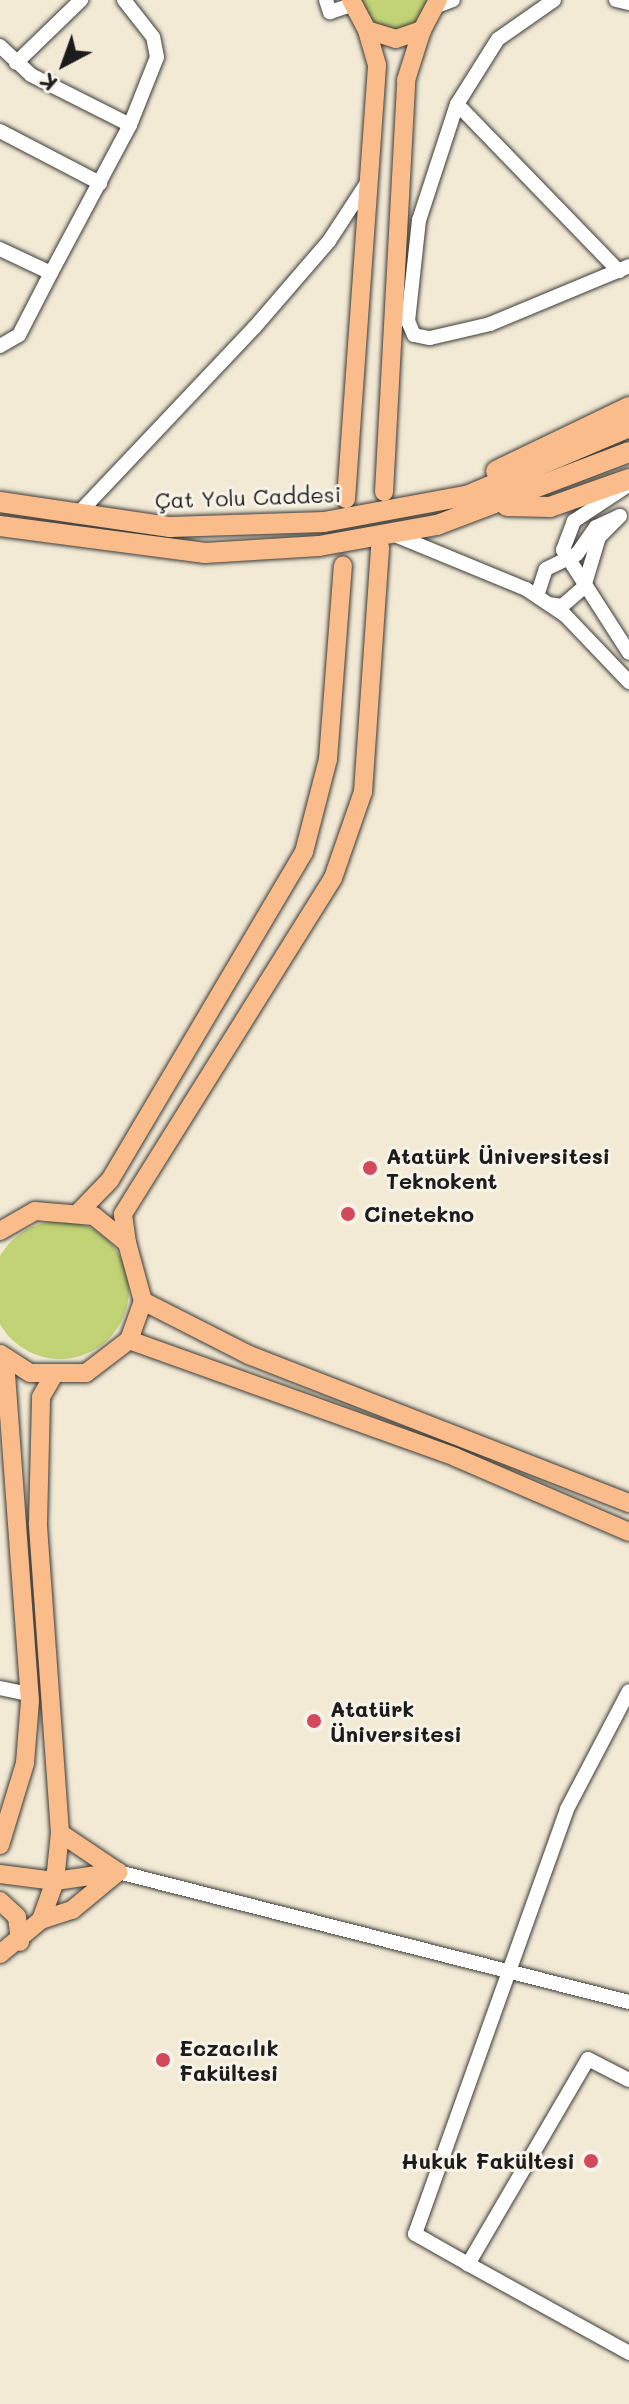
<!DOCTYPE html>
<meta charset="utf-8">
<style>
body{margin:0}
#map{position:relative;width:629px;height:2404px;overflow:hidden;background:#f2ead5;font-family:Mali,sans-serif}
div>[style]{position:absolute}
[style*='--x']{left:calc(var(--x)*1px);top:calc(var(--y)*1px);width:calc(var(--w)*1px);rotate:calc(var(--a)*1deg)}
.green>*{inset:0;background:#c2d376}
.round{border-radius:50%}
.roads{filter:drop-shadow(0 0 2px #3c3b38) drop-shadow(0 0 2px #3c3b38)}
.minor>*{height:14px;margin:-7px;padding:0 7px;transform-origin:7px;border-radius:7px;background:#fff}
.major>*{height:18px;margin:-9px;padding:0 9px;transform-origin:9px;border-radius:9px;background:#f9bc8a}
.highway>*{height:20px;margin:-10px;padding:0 10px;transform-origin:10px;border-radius:10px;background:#f9bc8a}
.dots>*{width:22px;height:22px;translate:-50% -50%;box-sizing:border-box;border:4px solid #f7f3e8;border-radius:50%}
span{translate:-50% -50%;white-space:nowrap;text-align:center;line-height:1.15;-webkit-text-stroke:6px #f7f3e8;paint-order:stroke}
.street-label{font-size:22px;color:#1c1c1c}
.poi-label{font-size:22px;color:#1c1c1c;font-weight:700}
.left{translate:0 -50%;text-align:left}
.right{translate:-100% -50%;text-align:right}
.north{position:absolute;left:24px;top:24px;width:80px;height:80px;-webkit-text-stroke:6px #f7f3e8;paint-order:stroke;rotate:221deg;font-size:22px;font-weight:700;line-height:32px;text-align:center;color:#1c1c1c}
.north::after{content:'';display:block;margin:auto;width:28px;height:36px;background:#1c1c1c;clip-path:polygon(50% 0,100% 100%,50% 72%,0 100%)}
</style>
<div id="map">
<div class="green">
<div style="clip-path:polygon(356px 0,429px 0,421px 21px,401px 33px,378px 30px)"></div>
<div class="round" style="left:-9px;top:1221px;width:138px;height:138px"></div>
</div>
<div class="roads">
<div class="minor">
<div style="--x:326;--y:0;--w:13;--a:72"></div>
<div style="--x:330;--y:12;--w:22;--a:-18"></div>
<div style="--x:554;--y:0;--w:68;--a:145.1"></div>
<div style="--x:498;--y:39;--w:77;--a:122.2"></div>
<div style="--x:457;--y:104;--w:122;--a:108.1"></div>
<div style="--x:419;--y:220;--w:102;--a:96.2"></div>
<div style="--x:408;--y:321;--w:15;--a:67"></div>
<div style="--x:414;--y:335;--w:16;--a:11"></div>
<div style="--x:430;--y:338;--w:62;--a:-13.1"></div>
<div style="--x:490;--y:324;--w:151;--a:-22.6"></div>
<div style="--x:616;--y:0;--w:13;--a:13"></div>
<div style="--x:437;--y:6;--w:17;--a:-21"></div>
<div style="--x:0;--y:46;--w:42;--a:43.1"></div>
<div style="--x:31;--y:75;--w:111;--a:26.8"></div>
<div style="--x:16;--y:63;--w:91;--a:-44.1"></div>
<div style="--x:457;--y:104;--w:233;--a:45.9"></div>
<div style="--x:0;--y:131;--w:113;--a:27.5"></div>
<div style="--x:0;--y:249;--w:56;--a:25.2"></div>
<div style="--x:51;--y:273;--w:168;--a:-61.9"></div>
<div style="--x:130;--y:125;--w:73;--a:-68.3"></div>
<div style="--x:157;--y:57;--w:20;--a:-101"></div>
<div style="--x:153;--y:37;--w:47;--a:-128.1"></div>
<div style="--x:0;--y:346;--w:22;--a:-30"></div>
<div style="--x:19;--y:335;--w:70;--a:-62.7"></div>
<div style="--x:627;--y:486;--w:64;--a:146.6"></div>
<div style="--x:574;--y:521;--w:31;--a:111"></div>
<div style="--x:563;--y:550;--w:122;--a:57.3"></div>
<div style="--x:76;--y:516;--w:259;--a:-46.6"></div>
<div style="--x:254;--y:328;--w:115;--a:-49.2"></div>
<div style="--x:329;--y:241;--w:69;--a:-56.8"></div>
<div style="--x:395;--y:535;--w:142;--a:22.4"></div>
<div style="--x:526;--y:589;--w:47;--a:33.7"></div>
<div style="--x:565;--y:615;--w:93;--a:46.3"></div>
<div style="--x:537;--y:596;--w:28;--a:-72"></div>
<div style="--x:546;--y:569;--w:34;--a:-26"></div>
<div style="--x:577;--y:554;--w:33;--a:-55"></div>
<div style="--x:596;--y:527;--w:26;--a:-25"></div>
<div style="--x:620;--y:516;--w:30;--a:135"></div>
<div style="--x:599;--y:537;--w:52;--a:106.7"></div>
<div style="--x:584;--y:587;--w:29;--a:139"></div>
<div style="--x:562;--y:606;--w:12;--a:-171"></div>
<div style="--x:0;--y:1688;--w:30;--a:12"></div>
<div style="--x:118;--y:1872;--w:527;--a:14.27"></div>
<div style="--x:629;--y:2080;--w:46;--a:-152.9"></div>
<div style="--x:588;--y:2059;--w:238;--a:120.3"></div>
<div style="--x:468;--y:2264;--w:184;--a:28.9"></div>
<div style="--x:468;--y:2264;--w:61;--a:-150.5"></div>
<div style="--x:415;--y:2234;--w:451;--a:-70.3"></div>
<div style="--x:567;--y:1809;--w:133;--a:-62.3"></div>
</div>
<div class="major">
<div style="--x:351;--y:0;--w:34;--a:62"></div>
<div style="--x:367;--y:30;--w:30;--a:17"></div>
<div style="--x:396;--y:39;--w:28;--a:-19"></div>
<div style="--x:422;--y:30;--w:34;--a:-62"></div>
<div style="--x:384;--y:492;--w:413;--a:-86.9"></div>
<div style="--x:406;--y:80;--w:52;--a:-72.3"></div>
<div style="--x:346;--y:499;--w:435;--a:-85.9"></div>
<div style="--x:377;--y:65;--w:36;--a:-106"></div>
<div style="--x:80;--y:1211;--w:43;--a:-45.9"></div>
<div style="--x:110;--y:1180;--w:381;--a:-59.4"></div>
<div style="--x:304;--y:852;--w:96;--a:-75.5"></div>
<div style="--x:328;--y:759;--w:194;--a:-85.6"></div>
<div style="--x:0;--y:1231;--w:40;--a:-29.7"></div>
<div style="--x:35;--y:1211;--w:59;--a:4.8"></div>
<div style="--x:94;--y:1216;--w:43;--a:39.3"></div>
<div style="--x:127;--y:1243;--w:60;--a:74.6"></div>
<div style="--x:143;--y:1301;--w:41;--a:109.7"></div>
<div style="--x:129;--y:1340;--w:54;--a:142.5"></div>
<div style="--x:86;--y:1373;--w:56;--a:180"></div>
<div style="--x:30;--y:1373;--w:35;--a:-147"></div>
<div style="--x:127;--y:1243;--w:29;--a:-98"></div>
<div style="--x:123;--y:1214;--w:396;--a:-58"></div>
<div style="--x:333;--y:878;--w:91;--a:-70.8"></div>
<div style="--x:363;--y:792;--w:245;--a:-86"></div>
<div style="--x:143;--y:1301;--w:119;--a:27"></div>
<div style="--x:249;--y:1355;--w:408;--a:21.3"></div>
<div style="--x:129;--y:1340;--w:346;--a:19.7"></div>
<div style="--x:455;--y:1457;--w:189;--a:23.3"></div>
<div style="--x:60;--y:1833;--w:70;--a:33.9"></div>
<div style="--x:0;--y:1845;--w:86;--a:-73"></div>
<div style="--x:25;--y:1763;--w:62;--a:-85.4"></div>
<div style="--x:30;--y:1701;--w:343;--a:-94.2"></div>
<div style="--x:0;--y:1874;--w:55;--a:7.3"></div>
<div style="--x:55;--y:1881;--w:64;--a:-8.1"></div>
<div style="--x:0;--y:1901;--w:23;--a:43"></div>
<div style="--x:17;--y:1917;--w:25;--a:83"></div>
<div style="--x:41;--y:1920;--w:33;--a:-18"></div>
<div style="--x:72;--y:1910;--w:60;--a:-39.6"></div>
<div style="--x:0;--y:1954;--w:53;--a:-39.7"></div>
<div style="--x:41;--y:1920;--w:41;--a:-70.3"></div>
<div style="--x:55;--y:1881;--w:48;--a:-84.1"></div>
<div style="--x:60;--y:1833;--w:311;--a:-94.1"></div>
<div style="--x:38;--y:1523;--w:126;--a:-88.6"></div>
<div style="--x:41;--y:1397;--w:22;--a:-60"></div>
</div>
<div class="highway">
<div style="--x:496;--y:471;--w:148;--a:-25.7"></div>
<div style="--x:0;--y:502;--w:172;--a:8.4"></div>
<div style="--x:170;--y:527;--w:154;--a:-1.9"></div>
<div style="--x:324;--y:522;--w:147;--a:-10.5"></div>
<div style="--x:469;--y:495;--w:174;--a:-23"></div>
<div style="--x:507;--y:506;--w:43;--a:1.3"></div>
<div style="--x:550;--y:507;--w:84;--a:-19.5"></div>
<div style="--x:0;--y:526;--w:207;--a:7.5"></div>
<div style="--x:205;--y:553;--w:114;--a:-3.5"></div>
<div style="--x:319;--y:546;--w:120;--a:-10.1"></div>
<div style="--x:437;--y:525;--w:205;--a:-20.8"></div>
</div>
</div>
<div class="dots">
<div style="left:370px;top:1168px;background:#d1495b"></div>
<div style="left:348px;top:1214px;background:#d1495b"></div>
<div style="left:314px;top:1721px;background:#d1495b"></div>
<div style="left:163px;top:2060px;background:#d1495b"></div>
<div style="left:591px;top:2161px;background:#d1495b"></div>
</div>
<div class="street-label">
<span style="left:248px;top:497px;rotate:-2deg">Çat Yolu Caddesi</span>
</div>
<div class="poi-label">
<span class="left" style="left:386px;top:1168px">Atatürk Üniversitesi<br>Teknokent</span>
<span class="left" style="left:364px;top:1214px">Cinetekno</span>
<span class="left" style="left:330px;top:1721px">Atatürk<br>Üniversitesi</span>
<span class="left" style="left:179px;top:2060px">Eczacılık<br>Fakültesi</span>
<span class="right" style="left:575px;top:2161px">Hukuk Fakültesi</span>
</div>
<div class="north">K</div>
</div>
